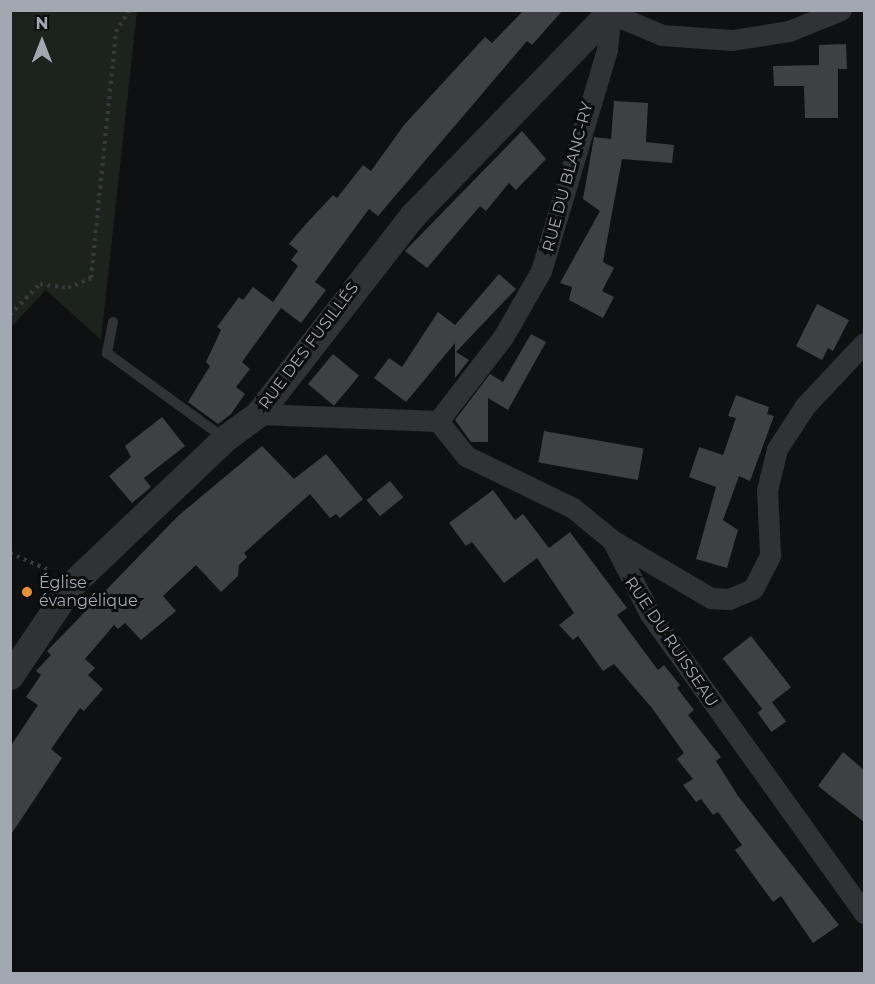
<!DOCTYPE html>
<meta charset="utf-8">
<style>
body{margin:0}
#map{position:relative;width:875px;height:984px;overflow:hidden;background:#0f1011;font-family:Montserrat,sans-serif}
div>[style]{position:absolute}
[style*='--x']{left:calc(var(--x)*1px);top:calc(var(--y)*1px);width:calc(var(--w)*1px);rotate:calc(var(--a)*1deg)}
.green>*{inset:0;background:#1c231c}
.building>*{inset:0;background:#3e4044;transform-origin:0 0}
.path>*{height:4px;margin-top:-2px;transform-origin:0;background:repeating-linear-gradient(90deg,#37393c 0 3px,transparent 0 7.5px)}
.service>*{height:10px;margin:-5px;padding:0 5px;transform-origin:5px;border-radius:5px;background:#313235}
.minor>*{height:21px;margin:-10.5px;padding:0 10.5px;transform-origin:10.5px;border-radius:10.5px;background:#313235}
.tertiary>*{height:27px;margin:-13.5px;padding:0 13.5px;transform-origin:13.5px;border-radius:13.5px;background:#313235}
.dots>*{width:16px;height:16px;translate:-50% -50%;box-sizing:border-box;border:3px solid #0b0b0c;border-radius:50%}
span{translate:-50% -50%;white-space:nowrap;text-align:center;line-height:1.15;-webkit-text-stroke:6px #0b0b0c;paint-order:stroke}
.street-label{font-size:16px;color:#a1a8b1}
.poi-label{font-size:16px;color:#a1a8b1}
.left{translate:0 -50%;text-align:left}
.frame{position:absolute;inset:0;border:12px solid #a1a8b1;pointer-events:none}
.north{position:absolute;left:12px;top:12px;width:60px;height:60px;-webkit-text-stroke:4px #0b0b0c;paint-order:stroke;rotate:0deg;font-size:16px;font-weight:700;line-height:24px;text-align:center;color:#a1a8b1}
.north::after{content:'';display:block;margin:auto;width:21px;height:27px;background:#a1a8b1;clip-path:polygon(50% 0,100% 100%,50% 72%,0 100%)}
</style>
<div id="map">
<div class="green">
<div style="clip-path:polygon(11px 10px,137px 11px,101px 340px,46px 290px,11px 327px)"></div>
</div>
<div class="building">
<div style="clip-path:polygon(524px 10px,563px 10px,532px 45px,527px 41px,378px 216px,369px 209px,315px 282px,326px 290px,301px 323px,281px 308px,242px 362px,250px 369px,236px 387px,245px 394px,231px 414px,218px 424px,188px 402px,210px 366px,206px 362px,221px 330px,217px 327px,239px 297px,243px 300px,253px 287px,273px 302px,298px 266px,291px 260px,298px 251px,289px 244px,305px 225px,333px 195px,337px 198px,363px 165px,371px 171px,404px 125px,485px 37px,492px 43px)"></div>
<div style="clip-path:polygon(846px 44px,847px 69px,838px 69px,838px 118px,805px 118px,804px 86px,774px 86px,773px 66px,819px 65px,819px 45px)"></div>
<div style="clip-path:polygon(614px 101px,648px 103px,646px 142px,674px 145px,672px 163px,622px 159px,603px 262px,614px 268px,602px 291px,614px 297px,603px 318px,569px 300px,572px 287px,560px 283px,600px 211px,583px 199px,594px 137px,611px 139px)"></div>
<div style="clip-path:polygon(522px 131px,546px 159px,516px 190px,509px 183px,486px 211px,480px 206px,427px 268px,405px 251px)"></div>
<div style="clip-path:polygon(499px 274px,516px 289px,456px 352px,469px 360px,455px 378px,455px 343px,406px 402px,374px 378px,389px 358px,402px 367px,438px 312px,455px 325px)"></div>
<div style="clip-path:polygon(817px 304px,849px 320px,833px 351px,828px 348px,822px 360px,796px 346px)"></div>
<div style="clip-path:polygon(531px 334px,546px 342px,508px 410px,488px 398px,488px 442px,471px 442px,455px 420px,490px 374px,503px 382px)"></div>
<div style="left:333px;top:354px;width:34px;height:39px;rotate:40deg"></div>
<div style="clip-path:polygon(736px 395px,769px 407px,767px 414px,774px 416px,750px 481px,739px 476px,723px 520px,738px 530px,727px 568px,696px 559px,716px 487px,689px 477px,699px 447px,723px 455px,736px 418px,728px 416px)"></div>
<div style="clip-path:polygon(162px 417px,185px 446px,144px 478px,151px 487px,132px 503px,109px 476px,131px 457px,125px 446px)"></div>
<div style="left:544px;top:431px;width:101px;height:32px;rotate:10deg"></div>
<div style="clip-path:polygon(262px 446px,294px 479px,326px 454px,363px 499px,340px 518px,336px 514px,330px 518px,310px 494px,244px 553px,247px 557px,239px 565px,238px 576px,221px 592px,196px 565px,163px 596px,176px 611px,141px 640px,125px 623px,118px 629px,114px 625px,85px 659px,95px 668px,88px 675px,103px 689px,84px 711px,80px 708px,51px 749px,62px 758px,10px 836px,10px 747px,38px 705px,26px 697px,41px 675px,36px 671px,51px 655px,47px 651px,178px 516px)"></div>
<div style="left:390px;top:481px;width:21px;height:30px;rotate:51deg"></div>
<div style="clip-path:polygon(493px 490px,515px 520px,523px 514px,549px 548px,570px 532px,627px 608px,617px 615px,658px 670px,664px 665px,680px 685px,677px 688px,694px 710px,688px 715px,721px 757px,716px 761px,738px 796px,839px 925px,813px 943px,781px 896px,773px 902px,735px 850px,742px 845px,718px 812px,713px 815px,701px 799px,696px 802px,683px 785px,693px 779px,677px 759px,684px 753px,652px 708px,614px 664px,603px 671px,578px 636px,573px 640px,559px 625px,574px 613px,537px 558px,504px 583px,472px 542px,466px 546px,449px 523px)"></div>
<div style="left:751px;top:636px;width:65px;height:36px;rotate:52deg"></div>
<div style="left:772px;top:702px;width:24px;height:18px;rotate:54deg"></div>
<div style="clip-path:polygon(843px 752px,864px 770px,864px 822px,818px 786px)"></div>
</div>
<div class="path">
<div style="--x:10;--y:315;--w:43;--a:-45.9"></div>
<div style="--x:40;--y:284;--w:28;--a:8"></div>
<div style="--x:68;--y:288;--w:25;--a:-23"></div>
<div style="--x:91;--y:278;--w:247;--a:-84.2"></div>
<div style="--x:116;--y:32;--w:26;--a:-59"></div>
<div style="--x:10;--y:553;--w:45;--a:23.7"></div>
</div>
<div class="service">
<div style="--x:113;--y:322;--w:32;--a:101"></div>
<div style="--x:107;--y:353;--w:145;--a:36"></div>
</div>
<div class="minor">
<div style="--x:609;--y:13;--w:57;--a:22.5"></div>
<div style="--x:662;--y:35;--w:70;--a:4.1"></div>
<div style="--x:732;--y:40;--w:58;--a:-9"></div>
<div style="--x:789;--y:31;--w:56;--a:-22"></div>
<div style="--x:258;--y:414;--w:180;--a:2.2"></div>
<div style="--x:438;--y:421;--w:45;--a:51.3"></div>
<div style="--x:466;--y:456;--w:119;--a:25.9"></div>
<div style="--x:573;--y:508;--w:50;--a:39.4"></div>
<div style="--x:612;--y:540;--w:83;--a:62.8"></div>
<div style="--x:650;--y:614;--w:368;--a:54.4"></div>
<div style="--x:438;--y:421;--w:106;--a:-52.3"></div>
<div style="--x:503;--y:337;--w:76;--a:-60.1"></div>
<div style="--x:541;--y:271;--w:231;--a:-73.4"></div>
<div style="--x:607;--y:50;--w:40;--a:-84.3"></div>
<div style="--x:612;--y:540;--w:115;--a:30.4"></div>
<div style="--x:711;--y:598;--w:18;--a:3"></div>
<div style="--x:729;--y:599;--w:26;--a:-23"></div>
<div style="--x:753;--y:589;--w:38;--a:-63"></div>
<div style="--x:770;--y:555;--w:65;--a:-92.6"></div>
<div style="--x:767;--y:490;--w:42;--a:-76.3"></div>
<div style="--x:777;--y:449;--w:51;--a:-56.9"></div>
<div style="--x:805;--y:406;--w:86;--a:-46.9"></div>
</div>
<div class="tertiary">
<div style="--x:10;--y:676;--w:111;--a:-56"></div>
<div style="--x:72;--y:584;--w:210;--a:-43.6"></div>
<div style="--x:224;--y:439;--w:42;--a:-36.3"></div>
<div style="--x:258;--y:414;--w:252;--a:-52.1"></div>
<div style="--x:413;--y:215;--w:281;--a:-45.9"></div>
</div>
<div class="dots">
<div style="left:27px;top:592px;background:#e79331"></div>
</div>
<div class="street-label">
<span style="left:568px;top:177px;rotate:-75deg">RUE DU BLANC-RY</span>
<span style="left:309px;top:346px;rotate:-53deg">RUE DES FUSILLÉS</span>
<span style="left:671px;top:642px;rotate:56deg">RUE DU RUISSEAU</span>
</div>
<div class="poi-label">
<span class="left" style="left:39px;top:592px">Église<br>évangélique</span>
</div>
<div class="frame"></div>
<div class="north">N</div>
</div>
